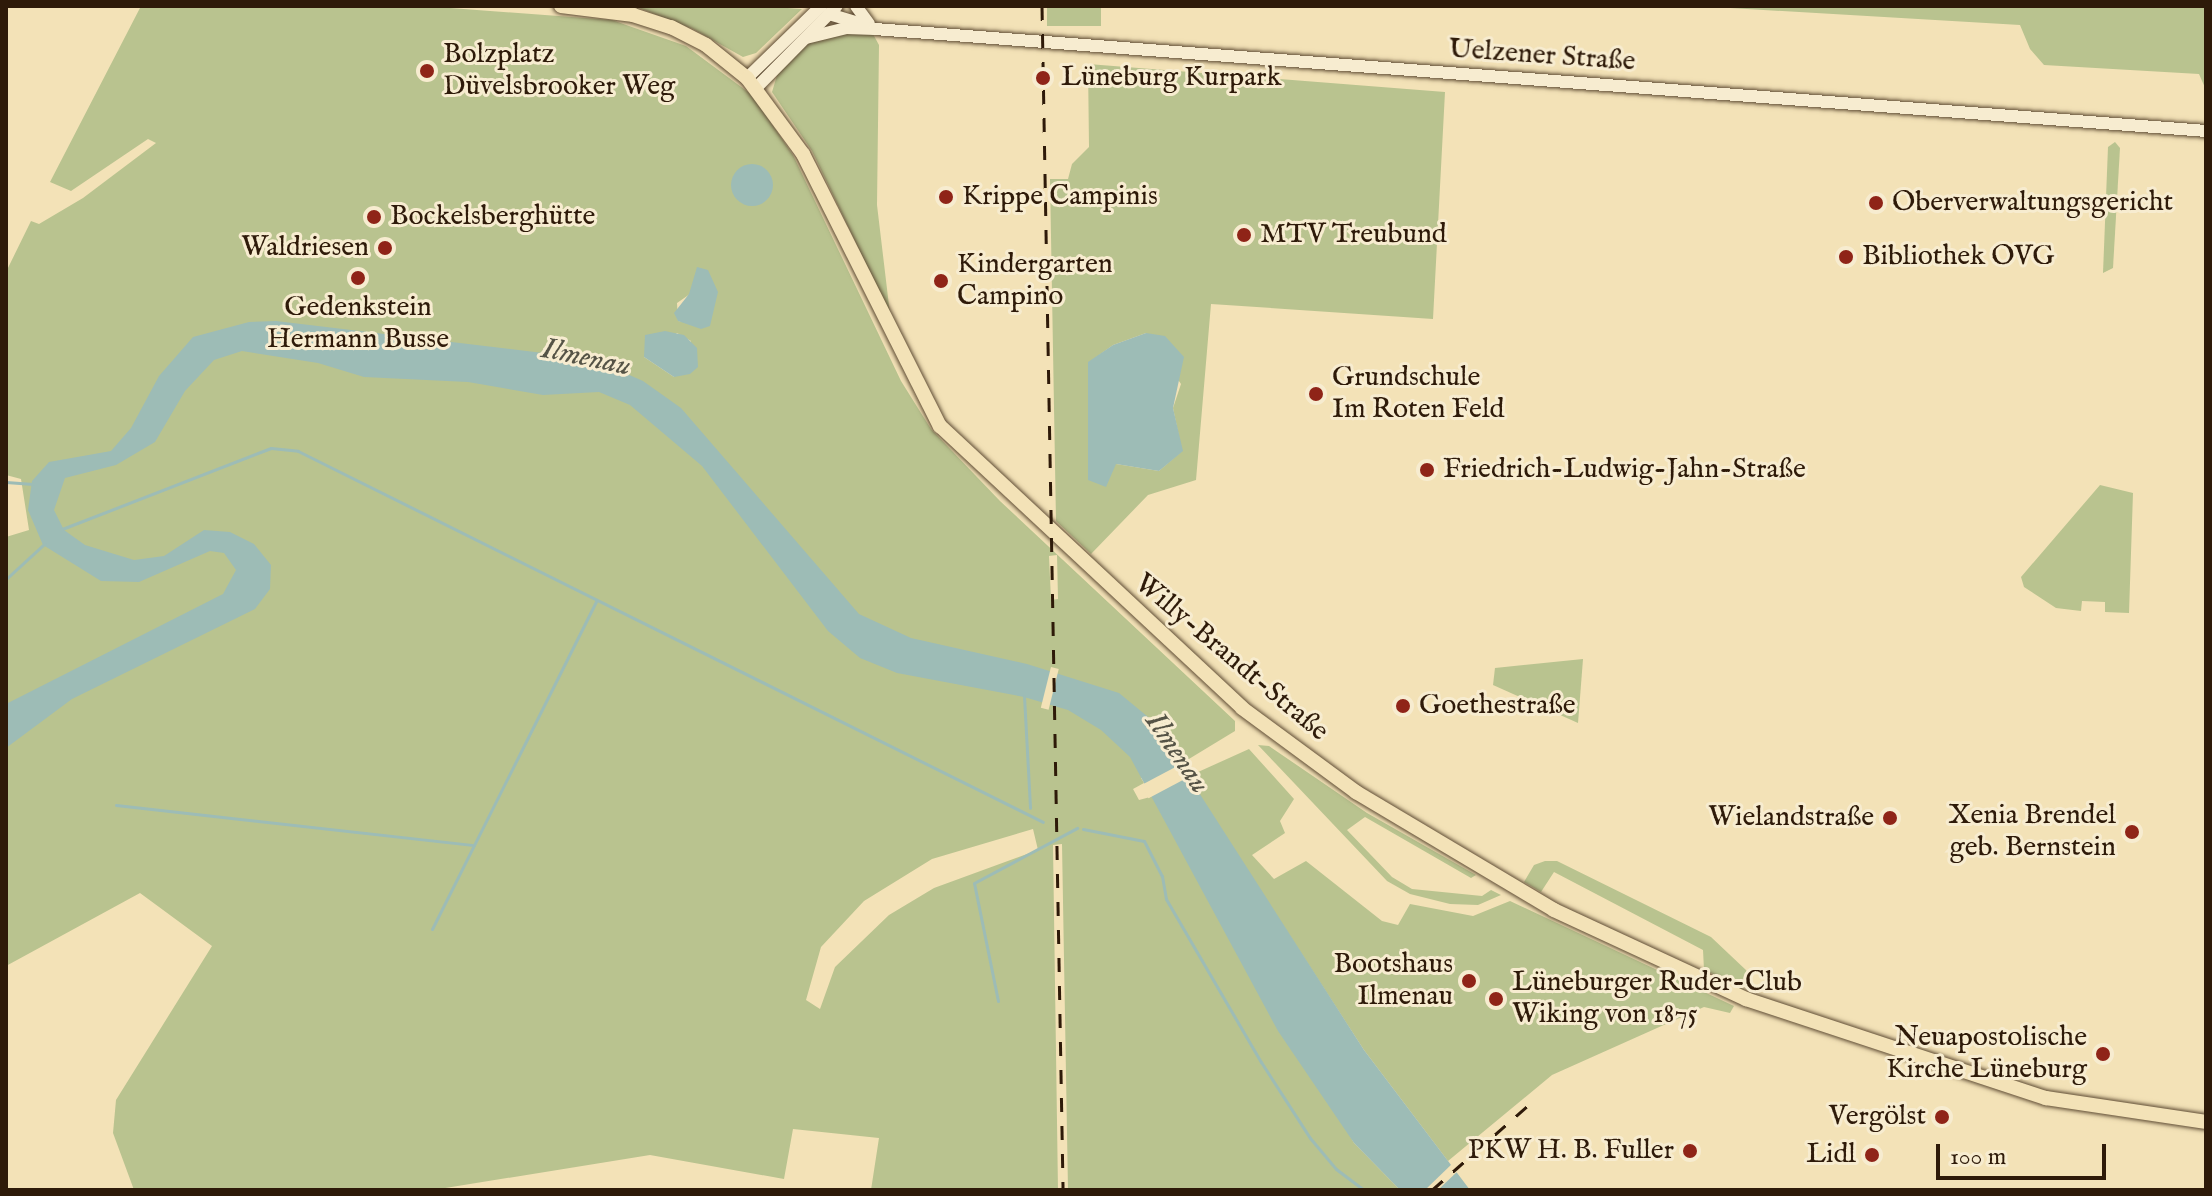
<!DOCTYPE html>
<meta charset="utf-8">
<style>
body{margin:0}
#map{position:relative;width:2212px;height:1196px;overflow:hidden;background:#f3e2b7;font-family:"IM FELL English",serif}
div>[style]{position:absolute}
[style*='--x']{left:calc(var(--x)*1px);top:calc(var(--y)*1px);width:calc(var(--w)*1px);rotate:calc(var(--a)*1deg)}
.green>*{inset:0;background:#b9c38f;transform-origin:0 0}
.water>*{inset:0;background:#9dbcb6}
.round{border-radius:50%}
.pier>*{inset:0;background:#f3e2b7;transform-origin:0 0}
.stream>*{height:3px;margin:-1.5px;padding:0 1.5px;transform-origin:1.5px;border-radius:1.5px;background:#9dbcb6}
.roads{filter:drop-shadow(0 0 2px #5f4c34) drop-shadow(0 0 2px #5f4c34)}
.minor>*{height:12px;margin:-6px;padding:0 6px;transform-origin:6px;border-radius:6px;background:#f7ecd0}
.major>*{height:14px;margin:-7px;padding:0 7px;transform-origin:7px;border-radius:7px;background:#f3e2b7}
.rail>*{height:3px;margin-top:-1.5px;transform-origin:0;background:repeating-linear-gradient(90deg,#2e1a09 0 14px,transparent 0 28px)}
.dots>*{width:22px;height:22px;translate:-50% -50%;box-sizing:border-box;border:4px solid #f7ecd0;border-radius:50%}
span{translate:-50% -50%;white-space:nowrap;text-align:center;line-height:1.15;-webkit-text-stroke:6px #f7ecd0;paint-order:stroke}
.poi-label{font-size:28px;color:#2e1a09}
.left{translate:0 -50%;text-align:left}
.right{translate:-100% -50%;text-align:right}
.street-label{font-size:28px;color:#2e1a09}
.water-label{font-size:30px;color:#555346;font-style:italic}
.frame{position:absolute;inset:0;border:8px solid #2e1a09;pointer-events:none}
.scale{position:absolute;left:1936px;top:1144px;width:170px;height:36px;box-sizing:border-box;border:4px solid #2e1a09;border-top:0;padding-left:10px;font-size:24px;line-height:28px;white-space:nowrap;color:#2e1a09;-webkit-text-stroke:6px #f7ecd0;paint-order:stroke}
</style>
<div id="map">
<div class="green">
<div style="clip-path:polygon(evenodd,141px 6px,424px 6px,612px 20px,686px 46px,752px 95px,793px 155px,901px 381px,931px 429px,1000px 501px,1235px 721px,1235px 731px,1179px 765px,1176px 760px,1141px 778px,1144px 783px,1133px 789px,1139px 800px,1154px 796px,1354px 1143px,1400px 1190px,1068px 1190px,1062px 844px,1053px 845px,1058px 1190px,871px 1190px,879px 1138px,793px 1129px,784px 1179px,650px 1155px,433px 1190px,134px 1190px,113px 1133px,116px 1100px,212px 946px,140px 893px,6px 966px,6px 537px,29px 530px,21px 479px,6px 475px,6px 272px,31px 221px,39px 224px,83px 198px,156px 143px,148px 139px,71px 191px,50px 182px,141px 6px,690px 294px,710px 326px,678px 321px,677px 303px,690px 294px,141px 6px,677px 333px,691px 341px,674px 377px,644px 357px,677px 333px,141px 6px,1057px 555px,1058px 599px,1051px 600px,1049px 556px,1057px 555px,141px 6px,1033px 829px,1038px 850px,934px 888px,889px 915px,835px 967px,820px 1009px,806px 1000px,821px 947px,864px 901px,932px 859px,1033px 829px)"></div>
<div style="clip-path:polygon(634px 6px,760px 6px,802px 9px,756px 53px,743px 57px,693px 29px)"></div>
<div style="left:1047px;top:6px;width:54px;height:20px"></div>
<div style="clip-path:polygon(1697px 6px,2206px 6px,2206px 90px,2199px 74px,2044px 65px,2030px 49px,2020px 25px)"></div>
<div style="clip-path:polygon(846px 34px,873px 34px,879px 45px,877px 205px,890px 314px,812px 151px,772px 92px,778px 72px,812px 39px)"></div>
<div style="clip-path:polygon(evenodd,1088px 64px,1445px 92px,1433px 319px,1211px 304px,1196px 480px,1148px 495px,1091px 554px,1056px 521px,1050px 179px,1068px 179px,1072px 164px,1089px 147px,1088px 64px,1146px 333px,1181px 384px,1173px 408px,1182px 451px,1159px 471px,1116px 464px,1088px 363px,1113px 345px,1146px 333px)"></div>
<div style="clip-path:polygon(2115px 142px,2120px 148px,2113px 268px,2103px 273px,2108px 147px)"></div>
<div style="clip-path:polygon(2100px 485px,2133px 493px,2129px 613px,2105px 612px,2105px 602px,2082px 601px,2081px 611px,2056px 608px,2024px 587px,2021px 577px)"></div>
<div style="clip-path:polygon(1583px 659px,1578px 723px,1493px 685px,1495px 668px)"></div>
<div style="clip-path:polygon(1258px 745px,1269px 746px,1367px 813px,1476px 875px,1471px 878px,1365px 817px,1347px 830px,1392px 877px,1412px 889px,1482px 896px,1491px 890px,1501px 895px,1478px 905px,1450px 904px,1410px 894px,1387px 881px)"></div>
<div style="clip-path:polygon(1249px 749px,1294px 799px,1280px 821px,1285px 833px,1252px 855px,1274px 879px,1306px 861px,1382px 921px,1398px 925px,1410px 904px,1473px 916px,1510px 901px,1734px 1006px,1730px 1013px,1704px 1007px,1552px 1075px,1448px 1161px,1364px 1050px,1187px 777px)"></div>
<div style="clip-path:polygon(1545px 861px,1557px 861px,1711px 937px,1747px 971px,1741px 986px,1704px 970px,1703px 950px,1554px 872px,1541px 892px,1524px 882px,1534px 865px)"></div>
</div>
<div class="water">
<div class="round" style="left:731px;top:164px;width:42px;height:42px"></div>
<div style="clip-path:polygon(697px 267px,708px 270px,718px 292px,710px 326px,701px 329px,678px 321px,674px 313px,689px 294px)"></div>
<div style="clip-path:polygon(276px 321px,593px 359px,643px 381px,681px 408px,859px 614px,911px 638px,1027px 664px,1119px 693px,1153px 721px,1364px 1050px,1470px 1190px,1400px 1190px,1354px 1143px,1278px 1031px,1130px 757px,1101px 730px,1068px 710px,1024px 697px,897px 673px,860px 658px,828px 631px,702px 466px,630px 405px,599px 392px,543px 395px,468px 382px,364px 377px,318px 363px,242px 351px,214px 360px,185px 391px,155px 442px,116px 465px,65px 478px,54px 510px,64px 530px,85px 545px,134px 560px,164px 556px,204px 530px,230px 532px,254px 544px,271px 565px,270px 589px,255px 609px,72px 699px,6px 748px,6px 704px,223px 594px,236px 570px,224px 553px,210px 551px,139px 582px,101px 581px,43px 545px,28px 510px,32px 481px,49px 462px,111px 451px,131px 428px,159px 376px,193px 337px,249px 322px)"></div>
<div style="clip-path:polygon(665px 331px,684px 335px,697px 348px,698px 367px,690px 374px,674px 377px,644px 357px,645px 335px)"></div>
<div style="clip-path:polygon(1146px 333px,1165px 336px,1184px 357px,1173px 408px,1183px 451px,1159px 471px,1116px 464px,1106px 487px,1088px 480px,1088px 362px,1113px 345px)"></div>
</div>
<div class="pier">
<div style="left:1051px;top:667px;width:8px;height:42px;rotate:14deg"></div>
<div style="left:1183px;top:763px;width:15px;height:47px;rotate:62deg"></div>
<div style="clip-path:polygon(1454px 1162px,1460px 1169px,1438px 1190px,1425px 1190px)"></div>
</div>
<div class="stream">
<div style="--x:6;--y:482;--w:27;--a:4"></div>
<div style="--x:62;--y:529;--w:224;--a:-21.2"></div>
<div style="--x:271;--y:448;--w:27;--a:6"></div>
<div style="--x:298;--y:451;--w:832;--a:26.47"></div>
<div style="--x:6;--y:579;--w:52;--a:-42.6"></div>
<div style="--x:1024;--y:696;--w:112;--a:86.9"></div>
<div style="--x:116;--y:805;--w:360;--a:6.4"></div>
<div style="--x:1083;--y:829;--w:62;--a:11.1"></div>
<div style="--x:1144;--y:841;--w:39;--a:63"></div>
<div style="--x:1162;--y:876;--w:23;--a:80"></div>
<div style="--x:1166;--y:899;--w:189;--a:59.8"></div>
<div style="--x:1261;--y:1062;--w:90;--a:57.2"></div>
<div style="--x:1310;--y:1138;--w:40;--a:50"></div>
<div style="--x:1336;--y:1169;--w:35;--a:37"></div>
<div style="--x:432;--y:929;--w:366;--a:-63.4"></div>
<div style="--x:998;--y:1001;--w:120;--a:-101.5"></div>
<div style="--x:974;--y:883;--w:117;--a:-28.1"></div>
</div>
<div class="roads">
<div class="minor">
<div style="--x:856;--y:6;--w:22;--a:54"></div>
<div style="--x:829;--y:14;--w:37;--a:17"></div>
<div style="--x:806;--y:38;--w:41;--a:-14"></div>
<div style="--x:846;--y:28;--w:29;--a:2"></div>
<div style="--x:875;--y:29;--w:1335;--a:4.38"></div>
<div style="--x:747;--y:78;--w:103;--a:-44.2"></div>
<div style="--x:756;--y:88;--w:115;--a:-45.4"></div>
</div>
<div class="major">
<div style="--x:561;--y:6;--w:73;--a:7.1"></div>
<div style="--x:633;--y:15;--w:40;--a:18"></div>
<div style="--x:671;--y:27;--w:39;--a:27"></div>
<div style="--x:706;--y:45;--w:53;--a:38.8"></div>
<div style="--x:747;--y:78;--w:94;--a:53.6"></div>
<div style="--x:803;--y:154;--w:305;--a:63.3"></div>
<div style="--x:940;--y:426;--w:413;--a:43"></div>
<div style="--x:1242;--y:708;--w:142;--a:36.4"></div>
<div style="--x:1356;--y:792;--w:230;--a:30.8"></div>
<div style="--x:1554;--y:910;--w:212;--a:24.9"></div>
<div style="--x:1746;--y:999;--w:316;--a:18.3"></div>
<div style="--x:2046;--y:1098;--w:162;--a:8.5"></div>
</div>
</div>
<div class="rail">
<div style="--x:1042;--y:6;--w:1184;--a:88.98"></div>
<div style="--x:1432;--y:1190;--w:136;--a:-41.4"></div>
</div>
<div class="dots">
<div style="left:427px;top:71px;background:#8f2418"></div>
<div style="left:1043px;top:78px;background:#8f2418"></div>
<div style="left:946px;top:197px;background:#8f2418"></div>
<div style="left:1876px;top:203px;background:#8f2418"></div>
<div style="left:374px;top:217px;background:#8f2418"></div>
<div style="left:1244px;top:235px;background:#8f2418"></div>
<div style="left:385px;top:248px;background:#8f2418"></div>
<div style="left:1846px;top:257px;background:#8f2418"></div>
<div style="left:358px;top:278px;background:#8f2418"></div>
<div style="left:941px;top:281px;background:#8f2418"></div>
<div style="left:1316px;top:394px;background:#8f2418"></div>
<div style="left:1427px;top:470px;background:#8f2418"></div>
<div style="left:1403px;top:706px;background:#8f2418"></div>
<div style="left:1890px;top:818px;background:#8f2418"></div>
<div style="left:2132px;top:832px;background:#8f2418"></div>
<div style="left:1469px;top:981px;background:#8f2418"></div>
<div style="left:1496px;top:999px;background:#8f2418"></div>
<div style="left:2103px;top:1054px;background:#8f2418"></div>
<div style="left:1942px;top:1117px;background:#8f2418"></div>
<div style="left:1690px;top:1151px;background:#8f2418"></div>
<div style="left:1872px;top:1155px;background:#8f2418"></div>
</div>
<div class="poi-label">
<span class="left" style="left:443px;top:71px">Bolzplatz<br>Düvelsbrooker Weg</span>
<span class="left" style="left:1061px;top:78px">Lüneburg Kurpark</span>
<span class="left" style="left:962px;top:197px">Krippe Campinis</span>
<span class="left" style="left:1892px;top:203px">Oberverwaltungsgericht</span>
<span class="left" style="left:390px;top:217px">Bockelsberghütte</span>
<span class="left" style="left:1260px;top:235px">MTV Treubund</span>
<span class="right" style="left:369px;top:248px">Waldriesen</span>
<span class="left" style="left:1862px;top:257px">Bibliothek OVG</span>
<span class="left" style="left:957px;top:281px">Kindergarten<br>Campino</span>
<span style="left:358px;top:324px">Gedenkstein<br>Hermann Busse</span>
<span class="left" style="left:1332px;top:394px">Grundschule<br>Im Roten Feld</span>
<span class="left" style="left:1443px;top:470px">Friedrich-Ludwig-Jahn-Straße</span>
<span class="left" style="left:1419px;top:706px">Goethestraße</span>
<span class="right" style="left:2116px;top:832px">Xenia Brendel<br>geb. Bernstein</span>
<span class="right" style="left:1874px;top:818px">Wielandstraße</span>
<span class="right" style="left:1453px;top:981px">Bootshaus<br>Ilmenau</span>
<span class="left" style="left:1512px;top:999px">Lüneburger Ruder-Club<br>Wiking von 1875</span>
<span class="right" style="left:2087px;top:1054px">Neuapostolische<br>Kirche Lüneburg</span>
<span class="right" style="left:1926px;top:1117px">Vergölst</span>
<span class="right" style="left:1674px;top:1151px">PKW H. B. Fuller</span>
<span class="right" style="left:1856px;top:1155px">Lidl</span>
</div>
<div class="street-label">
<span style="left:1542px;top:56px;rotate:4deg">Uelzener Straße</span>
<span style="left:1231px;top:658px;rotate:40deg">Willy-Brandt-Straße</span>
</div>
<div class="water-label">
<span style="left:586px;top:358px;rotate:12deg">Ilmenau</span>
<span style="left:1177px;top:753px;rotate:56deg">Ilmenau</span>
</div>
<div class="frame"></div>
<div class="scale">100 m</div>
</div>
